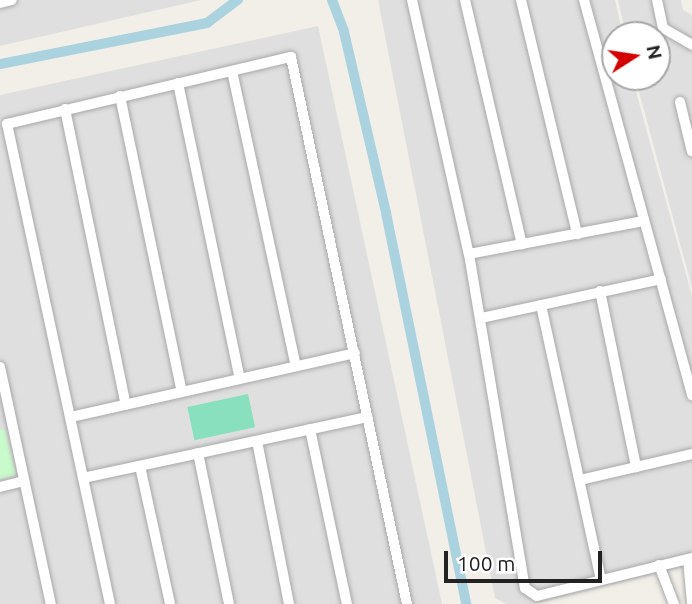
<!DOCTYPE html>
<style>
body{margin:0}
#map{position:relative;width:692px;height:604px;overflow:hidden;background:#f2efe9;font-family:Ubuntu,sans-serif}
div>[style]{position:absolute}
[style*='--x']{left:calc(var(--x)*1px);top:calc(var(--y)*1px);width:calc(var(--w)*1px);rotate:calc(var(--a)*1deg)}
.residential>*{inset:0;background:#e0dfdf}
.park>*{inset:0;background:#c8facc}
.pitch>*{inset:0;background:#88e0be;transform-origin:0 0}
.canal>*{height:10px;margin:-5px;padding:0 5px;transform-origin:5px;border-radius:5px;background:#aad3df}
.roads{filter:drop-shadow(0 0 2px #a9a9a9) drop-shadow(0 0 2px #a9a9a9)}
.minor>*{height:10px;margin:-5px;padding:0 5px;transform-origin:5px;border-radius:5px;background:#fff}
span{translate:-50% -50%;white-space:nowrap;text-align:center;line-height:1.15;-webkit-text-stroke:6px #fff;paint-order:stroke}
.north{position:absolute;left:601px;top:21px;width:70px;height:70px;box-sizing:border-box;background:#fff;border:2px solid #a7a7a7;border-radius:50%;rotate:78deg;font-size:19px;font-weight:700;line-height:28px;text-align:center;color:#222}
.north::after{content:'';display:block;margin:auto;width:24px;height:32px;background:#d40000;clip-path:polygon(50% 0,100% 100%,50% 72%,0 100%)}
.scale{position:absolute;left:444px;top:551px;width:158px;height:32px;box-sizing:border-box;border:4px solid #222;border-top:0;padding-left:9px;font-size:21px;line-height:24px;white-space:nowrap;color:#222;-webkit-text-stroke:5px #fff;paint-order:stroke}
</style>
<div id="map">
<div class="residential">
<div style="clip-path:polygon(0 0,201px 0,0 46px)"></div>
<div style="clip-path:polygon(378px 0,615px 0,623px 35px,615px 35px,615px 77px,632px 77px,692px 296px,692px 565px,536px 604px,506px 604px,495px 598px)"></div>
<div style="clip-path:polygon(618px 0,681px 0,683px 10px,692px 15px,692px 288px,635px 77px,657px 77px,657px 35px,626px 35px)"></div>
<div style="clip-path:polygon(318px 26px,442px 604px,0 604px,0 95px)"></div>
</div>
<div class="park">
<div style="clip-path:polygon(5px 429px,16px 475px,0 479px,0 430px)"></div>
</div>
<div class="pitch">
<div style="left:248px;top:394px;width:34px;height:62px;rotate:78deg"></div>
</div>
<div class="canal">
<div style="--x:332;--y:0;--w:34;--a:69"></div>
<div style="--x:344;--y:32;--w:186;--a:76.9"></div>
<div style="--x:386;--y:213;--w:399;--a:78.4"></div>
<div style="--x:0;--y:64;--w:211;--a:-11.2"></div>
<div style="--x:207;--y:23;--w:39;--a:-37"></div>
</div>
<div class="roads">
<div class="minor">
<div style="--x:412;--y:0;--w:260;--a:77.4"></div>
<div style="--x:469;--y:254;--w:339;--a:80.5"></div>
<div style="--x:525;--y:588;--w:14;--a:34"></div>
<div style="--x:537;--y:596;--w:160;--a:-13.8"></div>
<div style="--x:465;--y:0;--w:251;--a:76.9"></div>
<div style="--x:521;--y:0;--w:241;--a:76.5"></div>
<div style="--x:584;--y:0;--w:410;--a:74.7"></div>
<div style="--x:657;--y:0;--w:29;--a:78"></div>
<div style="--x:663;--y:28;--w:34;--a:30"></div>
<div style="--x:0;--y:3;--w:12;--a:-14"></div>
<div style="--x:232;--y:71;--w:302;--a:77.8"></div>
<div style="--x:178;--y:83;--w:302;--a:78.2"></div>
<div style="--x:120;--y:96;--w:302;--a:78.2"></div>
<div style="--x:680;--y:102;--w:51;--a:76.5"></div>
<div style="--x:65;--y:109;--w:302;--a:78.4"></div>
<div style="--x:469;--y:254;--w:178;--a:-10.7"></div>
<div style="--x:600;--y:291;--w:180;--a:78.4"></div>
<div style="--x:541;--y:305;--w:281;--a:77.7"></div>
<div style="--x:481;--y:318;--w:184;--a:-12.2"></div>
<div style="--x:0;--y:367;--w:242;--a:77.9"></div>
<div style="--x:71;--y:417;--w:291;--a:-12.7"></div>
<div style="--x:310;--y:429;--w:179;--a:78.1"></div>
<div style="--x:257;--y:441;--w:166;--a:78.9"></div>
<div style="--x:198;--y:453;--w:154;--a:78.4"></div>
<div style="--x:140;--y:466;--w:141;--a:77.7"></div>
<div style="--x:83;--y:478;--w:291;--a:-12.1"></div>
<div style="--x:580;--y:480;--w:115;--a:-13.1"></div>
<div style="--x:0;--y:487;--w:25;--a:-14"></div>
<div style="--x:688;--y:559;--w:44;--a:84.8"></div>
<div style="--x:659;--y:565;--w:42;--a:69"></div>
<div style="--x:110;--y:604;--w:491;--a:-102.1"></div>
<div style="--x:7;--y:124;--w:292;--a:-13.3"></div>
<div style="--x:291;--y:57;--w:559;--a:78.03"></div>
</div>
</div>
<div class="north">N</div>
<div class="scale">100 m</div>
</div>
